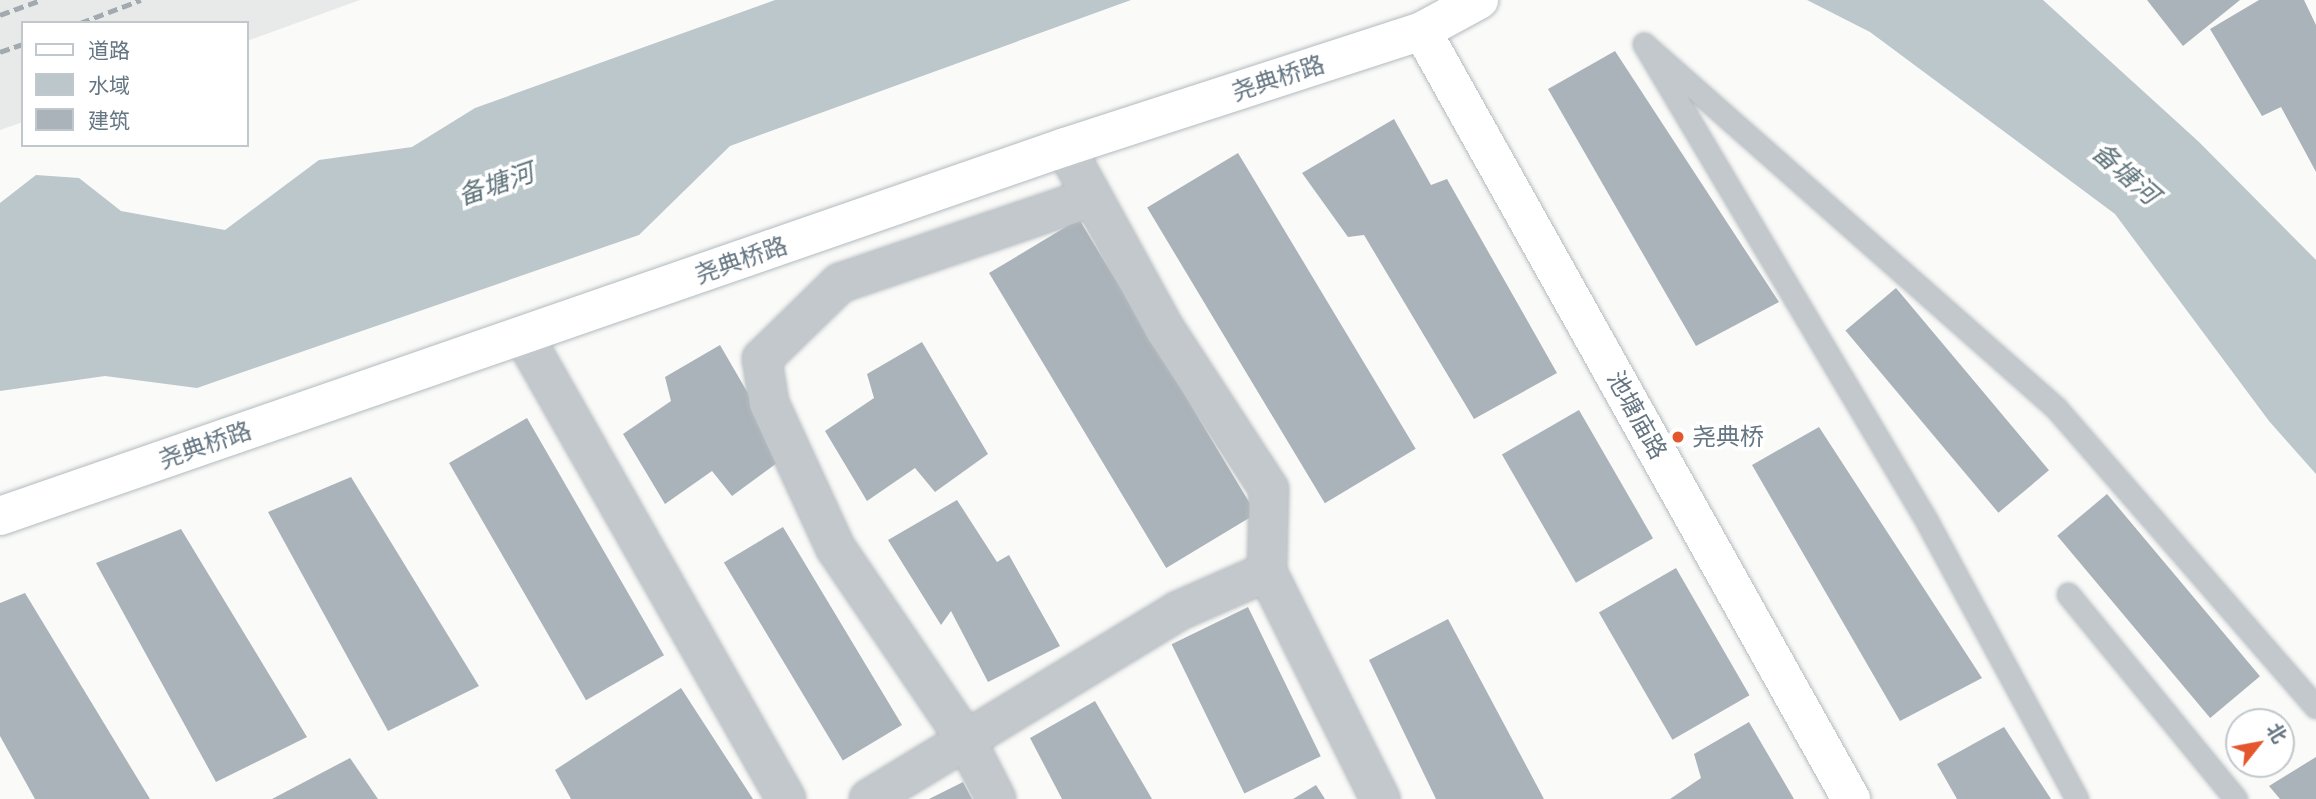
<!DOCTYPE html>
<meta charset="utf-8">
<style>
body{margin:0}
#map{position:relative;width:2316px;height:799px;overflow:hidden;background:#fafaf8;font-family:Jost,"Noto Sans SC",sans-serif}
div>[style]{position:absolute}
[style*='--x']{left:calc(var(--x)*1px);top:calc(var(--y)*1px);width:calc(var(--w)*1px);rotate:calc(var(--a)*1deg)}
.built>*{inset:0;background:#e8e9e9}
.water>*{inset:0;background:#bbc7cb}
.building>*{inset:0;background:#aab3b9;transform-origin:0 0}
.roads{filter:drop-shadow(0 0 2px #b3babf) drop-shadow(0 0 2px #b3babf)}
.lane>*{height:21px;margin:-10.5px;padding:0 10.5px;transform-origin:10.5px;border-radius:10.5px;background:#c3c8cc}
.street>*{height:38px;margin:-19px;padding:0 19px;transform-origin:19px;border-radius:19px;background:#c3c8cc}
.secondary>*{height:38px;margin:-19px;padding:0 19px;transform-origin:19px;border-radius:19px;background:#fff}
.rail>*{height:5px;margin-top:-2.5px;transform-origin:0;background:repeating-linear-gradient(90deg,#a2aab0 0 10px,transparent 0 15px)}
.dots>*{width:19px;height:19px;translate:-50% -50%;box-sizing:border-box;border:4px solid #fff;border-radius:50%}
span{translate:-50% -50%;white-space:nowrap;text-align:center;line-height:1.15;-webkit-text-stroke:7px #fff;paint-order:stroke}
.street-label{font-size:24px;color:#657683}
.poi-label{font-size:24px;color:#657683}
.left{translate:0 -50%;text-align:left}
.water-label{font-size:26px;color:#60757c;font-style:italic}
.legend{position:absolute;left:21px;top:21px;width:228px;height:126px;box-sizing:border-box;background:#fff;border:2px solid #c1c8cd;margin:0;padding:9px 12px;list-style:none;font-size:21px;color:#657683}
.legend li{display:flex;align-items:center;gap:14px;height:35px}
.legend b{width:35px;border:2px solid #c1c8cd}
.north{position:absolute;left:2225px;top:708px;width:70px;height:70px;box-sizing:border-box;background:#fff;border:2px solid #c1c8cd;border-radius:50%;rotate:59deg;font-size:19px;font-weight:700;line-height:28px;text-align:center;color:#657683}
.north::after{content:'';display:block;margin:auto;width:24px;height:32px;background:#e4572e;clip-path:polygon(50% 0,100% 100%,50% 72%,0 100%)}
</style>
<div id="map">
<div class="built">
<div style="clip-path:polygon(0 0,360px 0,247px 41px,247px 23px,23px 23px,23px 122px,0 130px)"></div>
</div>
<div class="water">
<div style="clip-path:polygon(775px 0,1131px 0,730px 146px,639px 235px,197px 388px,105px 376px,0 391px,0 203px,36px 175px,79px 178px,121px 211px,225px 230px,319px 160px,412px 147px,475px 108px)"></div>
<div style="clip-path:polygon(1807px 0,2043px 0,2199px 142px,2316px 260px,2316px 474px,2269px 421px,2115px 214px,1870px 32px)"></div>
</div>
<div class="building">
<div style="clip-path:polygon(2147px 0,2240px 0,2183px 46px)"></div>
<div style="clip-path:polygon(2259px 0,2304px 0,2316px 25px,2316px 172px,2281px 107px,2262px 116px,2210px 29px)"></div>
<div style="clip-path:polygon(1615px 51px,1779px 302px,1696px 346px,1548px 89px)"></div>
<div style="clip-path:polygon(1394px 119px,1431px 185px,1447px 179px,1557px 373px,1474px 419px,1364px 235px,1348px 237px,1302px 173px)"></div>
<div style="left:1238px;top:153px;width:345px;height:106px;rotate:59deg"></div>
<div style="left:1079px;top:219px;width:344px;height:105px;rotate:59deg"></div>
<div style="left:1896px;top:288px;width:238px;height:66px;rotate:50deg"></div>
<div style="clip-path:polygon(922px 342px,988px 454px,935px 492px,915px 468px,867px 501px,825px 431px,874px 398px,867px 374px)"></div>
<div style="clip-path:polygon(720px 345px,785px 457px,732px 496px,712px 471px,665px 504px,623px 434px,671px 401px,665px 377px)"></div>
<div style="left:1579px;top:410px;width:148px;height:89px;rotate:60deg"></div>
<div style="left:527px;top:418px;width:274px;height:90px;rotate:60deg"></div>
<div style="clip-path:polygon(1819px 427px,1982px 678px,1900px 721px,1752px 465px)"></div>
<div style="clip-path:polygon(351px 477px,479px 686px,388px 731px,268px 512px)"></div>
<div style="left:2107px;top:494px;width:238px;height:65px;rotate:50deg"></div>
<div style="clip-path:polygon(957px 500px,997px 562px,1009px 555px,1060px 646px,988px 682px,951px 611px,941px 625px,888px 540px)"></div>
<div style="left:783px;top:527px;width:231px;height:69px;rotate:59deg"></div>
<div style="clip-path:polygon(181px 529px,307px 737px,216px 782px,96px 563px)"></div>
<div style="left:1676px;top:568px;width:147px;height:89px;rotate:60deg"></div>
<div style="clip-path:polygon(25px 593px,150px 799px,35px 799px,0 736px,0 603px)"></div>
<div style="left:1248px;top:607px;width:166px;height:85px;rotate:64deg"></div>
<div style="clip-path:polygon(1448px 619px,1544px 799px,1436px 799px,1369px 660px)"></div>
<div style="clip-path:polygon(681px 688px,753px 799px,571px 799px,555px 770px)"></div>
<div style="clip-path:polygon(1095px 701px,1152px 799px,1062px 799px,1030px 738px)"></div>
<div style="clip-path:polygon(1749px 722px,1794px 799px,1670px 799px,1701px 778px,1694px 754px)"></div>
<div style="clip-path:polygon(2004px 727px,2051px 799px,1957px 799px,1937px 764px)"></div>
<div style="clip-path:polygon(2316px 757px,2316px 799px,2280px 799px,2269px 786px)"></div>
<div style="clip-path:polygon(350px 758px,378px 799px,272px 799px)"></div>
<div style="clip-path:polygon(963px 782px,972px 799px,929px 799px)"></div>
<div style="clip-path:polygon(1316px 785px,1325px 799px,1293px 799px)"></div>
</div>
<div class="roads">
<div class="lane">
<div style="--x:2068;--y:594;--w:265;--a:50.7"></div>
<div style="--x:2077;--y:799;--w:314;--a:-118.4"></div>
<div style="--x:1928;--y:523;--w:557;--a:-120.66"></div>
<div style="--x:1644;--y:44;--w:550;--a:41.46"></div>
<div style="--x:2056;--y:408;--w:396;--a:49"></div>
</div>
<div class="street">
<div style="--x:1065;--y:147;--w:206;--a:61.3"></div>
<div style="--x:1164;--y:328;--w:192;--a:56.9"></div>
<div style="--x:1269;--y:489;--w:83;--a:91.4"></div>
<div style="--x:523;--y:335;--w:533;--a:60.45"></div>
<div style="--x:869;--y:799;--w:362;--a:-31.3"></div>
<div style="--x:1178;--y:611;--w:97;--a:-23.7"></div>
<div style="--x:1267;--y:572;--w:254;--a:63.5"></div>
<div style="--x:996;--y:799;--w:66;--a:-117"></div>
<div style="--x:966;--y:740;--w:231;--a:-124.2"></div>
<div style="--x:836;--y:549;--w:161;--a:-114.7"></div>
<div style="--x:769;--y:403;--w:45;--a:-99"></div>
<div style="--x:762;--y:359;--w:109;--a:-44.3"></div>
<div style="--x:840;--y:283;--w:266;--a:-18.8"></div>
</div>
<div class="secondary">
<div style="--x:1422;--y:31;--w:880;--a:60.81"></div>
<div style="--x:0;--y:516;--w:1127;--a:-19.11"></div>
<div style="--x:1065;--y:147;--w:375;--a:-18"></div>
<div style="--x:1422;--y:31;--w:65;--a:-28.5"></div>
</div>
</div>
<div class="rail">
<div style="--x:0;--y:15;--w:44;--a:-20.1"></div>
<div style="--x:80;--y:23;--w:65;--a:-20.7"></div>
<div style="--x:0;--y:52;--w:24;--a:-19"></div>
</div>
<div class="dots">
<div style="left:1678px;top:437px;background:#e4572e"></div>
</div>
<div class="street-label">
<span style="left:1278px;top:78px;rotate:-18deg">尧典桥路</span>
<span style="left:741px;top:260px;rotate:-19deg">尧典桥路</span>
<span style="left:1637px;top:415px;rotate:61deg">池塘庙路</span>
<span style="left:205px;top:445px;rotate:-19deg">尧典桥路</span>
</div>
<div class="poi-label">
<span class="left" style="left:1692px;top:437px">尧典桥</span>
</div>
<div class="water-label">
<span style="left:2125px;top:174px;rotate:41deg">备塘河</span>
<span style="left:496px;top:185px;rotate:-19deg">备塘河</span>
</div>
<ul class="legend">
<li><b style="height:9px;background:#fff"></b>道路</li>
<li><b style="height:19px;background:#bbc7cb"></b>水域</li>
<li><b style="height:19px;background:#aab3b9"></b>建筑</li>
</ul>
<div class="north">北</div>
</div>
